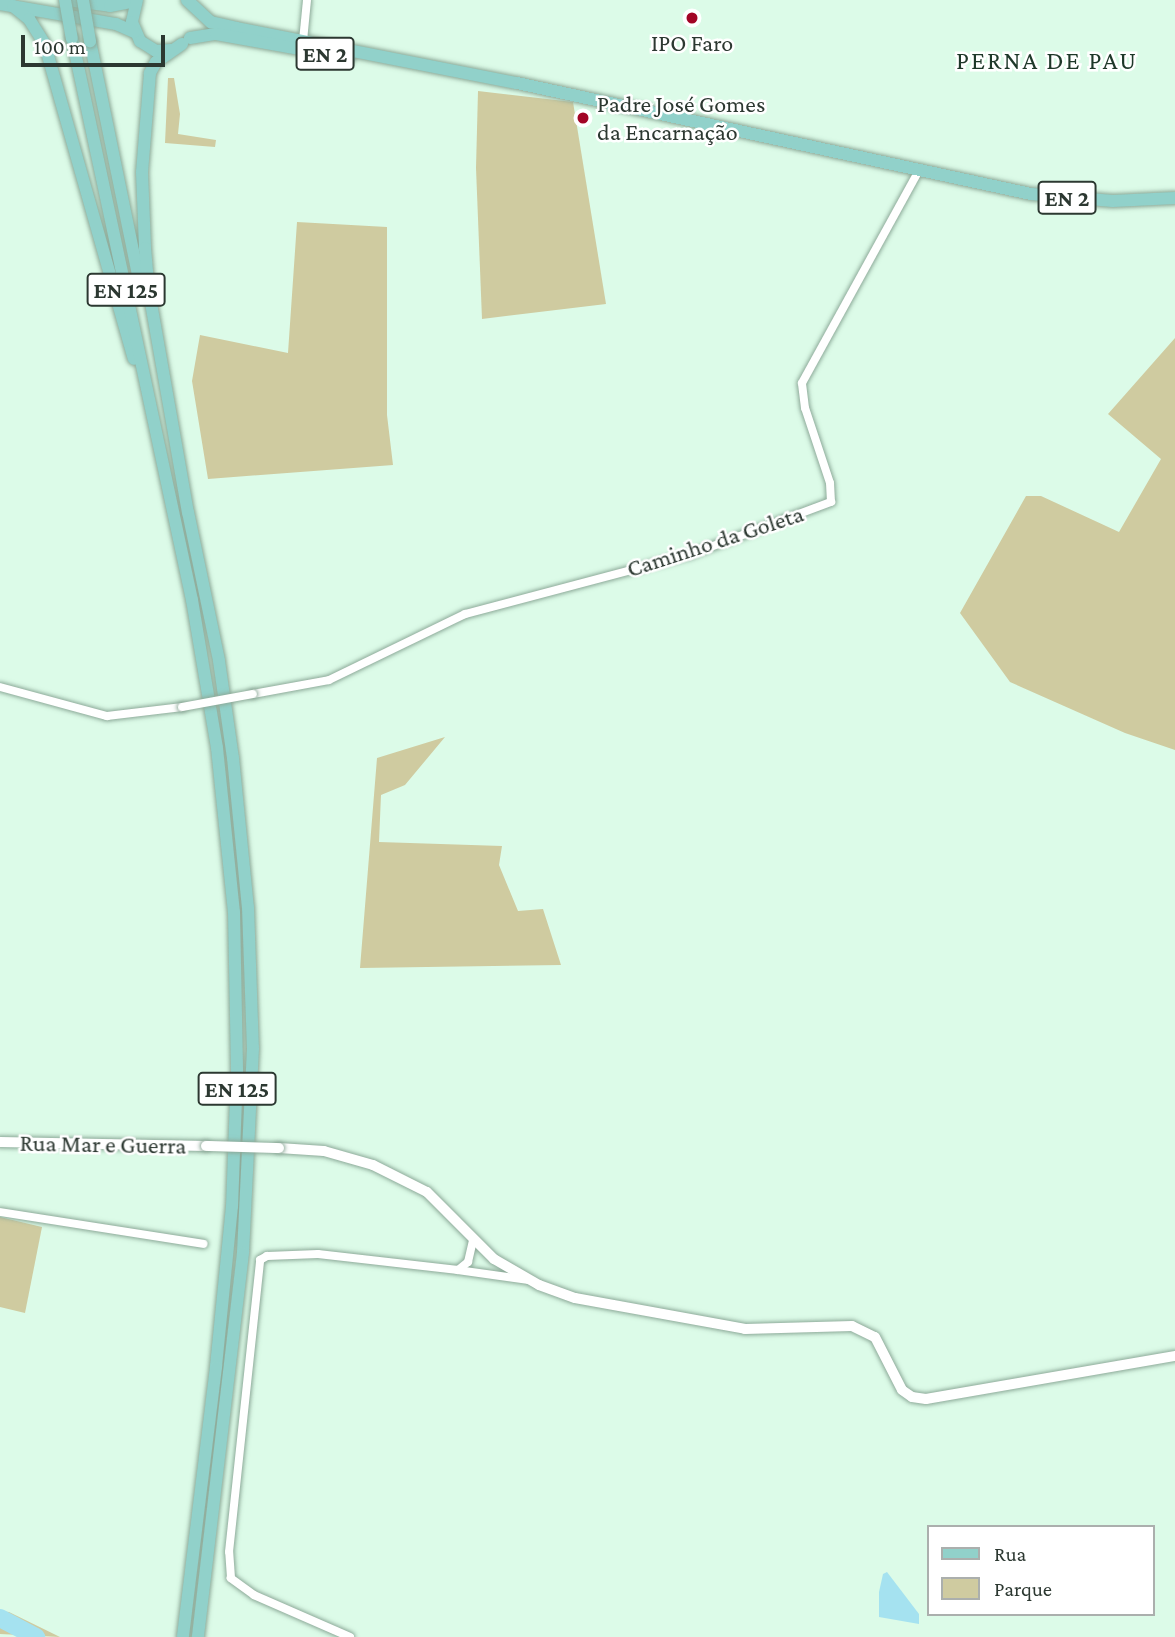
<!DOCTYPE html>
<meta charset="utf-8">
<style>
body{margin:0}
#map{position:relative;width:1175px;height:1637px;overflow:hidden;background:#dcfbe8;font-family:"Crimson Pro",serif}
div>[style]{position:absolute}
[style*='--x']{left:calc(var(--x)*1px);top:calc(var(--y)*1px);width:calc(var(--w)*1px);rotate:calc(var(--a)*1deg)}
.green>*{inset:0;background:#cfcba0}
.water>*{inset:0;background:#a5e2f0}
.river>*{height:18px;margin:-9px;padding:0 9px;transform-origin:9px;border-radius:9px;background:#a5e2f0}
.roads{filter:drop-shadow(0 0 2px #8daa99) drop-shadow(0 0 2px #8daa99)}
.minor>*{height:8px;margin:-4px;padding:0 4px;transform-origin:4px;border-radius:4px;background:#fff}
.tertiary>*{height:10px;margin:-5px;padding:0 5px;transform-origin:5px;border-radius:5px;background:#fff}
.primary>*{height:12px;margin:-6px;padding:0 6px;transform-origin:6px;border-radius:6px;background:#91d1ca}
.bridges{filter:drop-shadow(0 0 2px #8daa99) drop-shadow(0 0 2px #8daa99)}
.minor-bridge>*{height:8px;margin:-4px;padding:0 4px;transform-origin:4px;border-radius:4px;background:#fff}
.tertiary-bridge>*{height:10px;margin:-5px;padding:0 5px;transform-origin:5px;border-radius:5px;background:#fff}
.primary-bridge>*{height:12px;margin:-6px;padding:0 6px;transform-origin:6px;border-radius:6px;background:#91d1ca}
.dots>*{width:19px;height:19px;translate:-50% -50%;box-sizing:border-box;border:4px solid #fff;border-radius:50%}
span{translate:-50% -50%;white-space:nowrap;text-align:center;line-height:1.15;-webkit-text-stroke:5px #fff;paint-order:stroke}
.shield-label span{padding:2px 5px;background:#fff;border:2px solid;border-radius:5px;-webkit-text-stroke-width:0}
.shield-label{font-size:23px;color:#2c3831;font-weight:700}
.poi-label{font-size:24px;color:#2c3831}
.left{translate:0 -50%;text-align:left}
.street-label{font-size:24px;color:#2c3831}
.neighbourhood-label{font-size:26px;color:#1e3829;letter-spacing:2px}
.legend{position:absolute;left:927px;top:1525px;width:228px;height:91px;box-sizing:border-box;background:#fff;border:2px solid #abafad;margin:0;padding:9px 12px;list-style:none;font-size:21px;color:#2c3831}
.legend li{display:flex;align-items:center;gap:14px;height:35px}
.legend b{width:35px;border:2px solid #abafad}
.scale{position:absolute;left:21px;top:35px;width:144px;height:32px;box-sizing:border-box;border:4px solid #2c3831;border-top:0;padding-left:9px;font-size:21px;line-height:24px;white-space:nowrap;color:#2c3831;-webkit-text-stroke:5px #fff;paint-order:stroke}
</style>
<div id="map">
<div class="green">
<div style="clip-path:polygon(168px 78px,174px 78px,180px 114px,178px 134px,216px 140px,215px 147px,165px 143px)"></div>
<div style="clip-path:polygon(478px 91px,573px 102px,606px 304px,482px 319px,476px 168px)"></div>
<div style="clip-path:polygon(297px 222px,387px 227px,387px 415px,393px 465px,208px 479px,192px 381px,200px 335px,288px 353px)"></div>
<div style="clip-path:polygon(1175px 338px,1175px 750px,1125px 733px,1010px 682px,960px 613px,1026px 496px,1041px 496px,1119px 532px,1161px 459px,1108px 414px)"></div>
<div style="clip-path:polygon(445px 737px,405px 785px,381px 795px,379px 842px,502px 846px,499px 865px,518px 911px,543px 909px,561px 965px,360px 968px,377px 758px)"></div>
<div style="clip-path:polygon(0 1217px,42px 1227px,25px 1313px,0 1307px)"></div>
<div style="clip-path:polygon(0 1611px,9px 1612px,60px 1637px,0 1634px)"></div>
</div>
<div class="water">
<div style="clip-path:polygon(887px 1572px,919px 1614px,919px 1624px,879px 1617px,879px 1592px,883px 1574px)"></div>
</div>
<div class="river">
<div style="--x:0;--y:1618;--w:41;--a:27.8"></div>
</div>
<div class="roads">
<div class="minor">
<div style="--x:303;--y:41;--w:41;--a:-84.4"></div>
<div style="--x:0;--y:687;--w:111;--a:15.2"></div>
<div style="--x:107;--y:716;--w:76;--a:-6.8"></div>
<div style="--x:253;--y:694;--w:77;--a:-10.4"></div>
<div style="--x:329;--y:680;--w:151;--a:-25.9"></div>
<div style="--x:465;--y:614;--w:232;--a:-14.8"></div>
<div style="--x:689;--y:555;--w:152;--a:-20.5"></div>
<div style="--x:831;--y:502;--w:19;--a:-93"></div>
<div style="--x:830;--y:483;--w:79;--a:-108.4"></div>
<div style="--x:805;--y:408;--w:25;--a:-97"></div>
<div style="--x:802;--y:383;--w:243;--a:-61.2"></div>
<div style="--x:0;--y:1212;--w:206;--a:8.9"></div>
<div style="--x:458;--y:1270;--w:71;--a:8.1"></div>
<div style="--x:350;--y:1637;--w:105;--a:-156.4"></div>
<div style="--x:254;--y:1595;--w:29;--a:-144"></div>
<div style="--x:231;--y:1578;--w:26;--a:-94"></div>
<div style="--x:229;--y:1552;--w:294;--a:-83.9"></div>
<div style="--x:260;--y:1260;--w:8;--a:-30"></div>
<div style="--x:267;--y:1256;--w:51;--a:-2.2"></div>
<div style="--x:318;--y:1254;--w:141;--a:6.5"></div>
<div style="--x:458;--y:1270;--w:13;--a:-39"></div>
<div style="--x:468;--y:1262;--w:23;--a:-77"></div>
</div>
<div class="tertiary">
<div style="--x:0;--y:1142;--w:206;--a:1.1"></div>
<div style="--x:279;--y:1148;--w:45;--a:3.8"></div>
<div style="--x:324;--y:1151;--w:51;--a:15.9"></div>
<div style="--x:373;--y:1165;--w:60;--a:26.6"></div>
<div style="--x:427;--y:1192;--w:95;--a:45"></div>
<div style="--x:494;--y:1259;--w:52;--a:30"></div>
<div style="--x:539;--y:1285;--w:38;--a:20"></div>
<div style="--x:575;--y:1298;--w:173;--a:10.3"></div>
<div style="--x:745;--y:1329;--w:107;--a:-1.6"></div>
<div style="--x:852;--y:1326;--w:25;--a:26"></div>
<div style="--x:875;--y:1337;--w:59;--a:63"></div>
<div style="--x:902;--y:1390;--w:12;--a:35"></div>
<div style="--x:912;--y:1397;--w:14;--a:8"></div>
<div style="--x:926;--y:1399;--w:253;--a:-9.8"></div>
</div>
<div class="primary">
<div style="--x:68;--y:0;--w:42;--a:8.1"></div>
<div style="--x:110;--y:6;--w:26;--a:-11"></div>
<div style="--x:137;--y:0;--w:23;--a:103"></div>
<div style="--x:132;--y:22;--w:21;--a:67"></div>
<div style="--x:140;--y:41;--w:19;--a:32"></div>
<div style="--x:156;--y:51;--w:15;--a:-4"></div>
<div style="--x:187;--y:0;--w:33;--a:43"></div>
<div style="--x:211;--y:22;--w:26;--a:13"></div>
<div style="--x:236;--y:28;--w:286;--a:11.1"></div>
<div style="--x:517;--y:83;--w:526;--a:12.19"></div>
<div style="--x:1031;--y:194;--w:82;--a:4.9"></div>
<div style="--x:1113;--y:201;--w:62;--a:-2.8"></div>
<div style="--x:0;--y:4;--w:118;--a:9.8"></div>
<div style="--x:116;--y:24;--w:20;--a:24"></div>
<div style="--x:13;--y:6;--w:21;--a:39"></div>
<div style="--x:29;--y:19;--w:31;--a:58"></div>
<div style="--x:45;--y:45;--w:326;--a:74.2"></div>
<div style="--x:72;--y:38;--w:575;--a:77.95"></div>
<div style="--x:192;--y:600;--w:150;--a:80.4"></div>
<div style="--x:217;--y:748;--w:165;--a:84.1"></div>
<div style="--x:234;--y:912;--w:159;--a:88.9"></div>
<div style="--x:237;--y:1071;--w:135;--a:92.1"></div>
<div style="--x:232;--y:1206;--w:162;--a:95.7"></div>
<div style="--x:216;--y:1367;--w:272;--a:97"></div>
<div style="--x:190;--y:38;--w:26;--a:-9"></div>
<div style="--x:216;--y:34;--w:135;--a:10.2"></div>
<div style="--x:90;--y:41;--w:258;--a:78.4"></div>
<div style="--x:182;--y:44;--w:32;--a:145"></div>
<div style="--x:156;--y:62;--w:13;--a:119"></div>
<div style="--x:150;--y:73;--w:99;--a:94.6"></div>
<div style="--x:142;--y:172;--w:76;--a:87.7"></div>
<div style="--x:145;--y:248;--w:38;--a:85"></div>
<div style="--x:148;--y:286;--w:230;--a:80"></div>
<div style="--x:188;--y:512;--w:152;--a:78.2"></div>
<div style="--x:219;--y:661;--w:98;--a:81.8"></div>
<div style="--x:233;--y:758;--w:150;--a:84.3"></div>
<div style="--x:248;--y:907;--w:141;--a:88"></div>
<div style="--x:253;--y:1048;--w:205;--a:92.8"></div>
<div style="--x:243;--y:1253;--w:387;--a:96.7"></div>
</div>
</div>
<div class="bridges">
<div class="minor-bridge">
<div style="--x:182;--y:707;--w:72;--a:-10.4"></div>
</div>
<div class="tertiary-bridge">
<div style="--x:206;--y:1146;--w:73;--a:1.6"></div>
</div>
<div class="primary-bridge">
<div style="--x:65;--y:0;--w:39;--a:80"></div>
<div style="--x:83;--y:0;--w:42;--a:80.3"></div>
</div>
</div>
<div class="dots">
<div style="left:692px;top:18px;background:#a20425"></div>
<div style="left:583px;top:118px;background:#a20425"></div>
</div>
<div class="shield-label">
<span style="left:325px;top:54px">EN 2</span>
<span style="left:1067px;top:198px">EN 2</span>
<span style="left:126px;top:290px">EN 125</span>
<span style="left:237px;top:1089px">EN 125</span>
</div>
<div class="poi-label">
<span style="left:692px;top:43px">IPO Faro</span>
<span class="left" style="left:597px;top:118px">Padre José Gomes<br>da Encarnação</span>
</div>
<div class="street-label">
<span style="left:715px;top:541px;rotate:-18deg">Caminho da Goleta</span>
<span style="left:103px;top:1144px;rotate:1deg">Rua Mar e Guerra</span>
</div>
<div class="neighbourhood-label">
<span style="left:1047px;top:61px">PERNA DE PAU</span>
</div>
<ul class="legend">
<li><b style="height:9px;background:#91d1ca"></b>Rua</li>
<li><b style="height:19px;background:#cfcba0"></b>Parque</li>
</ul>
<div class="scale">100 m</div>
</div>
